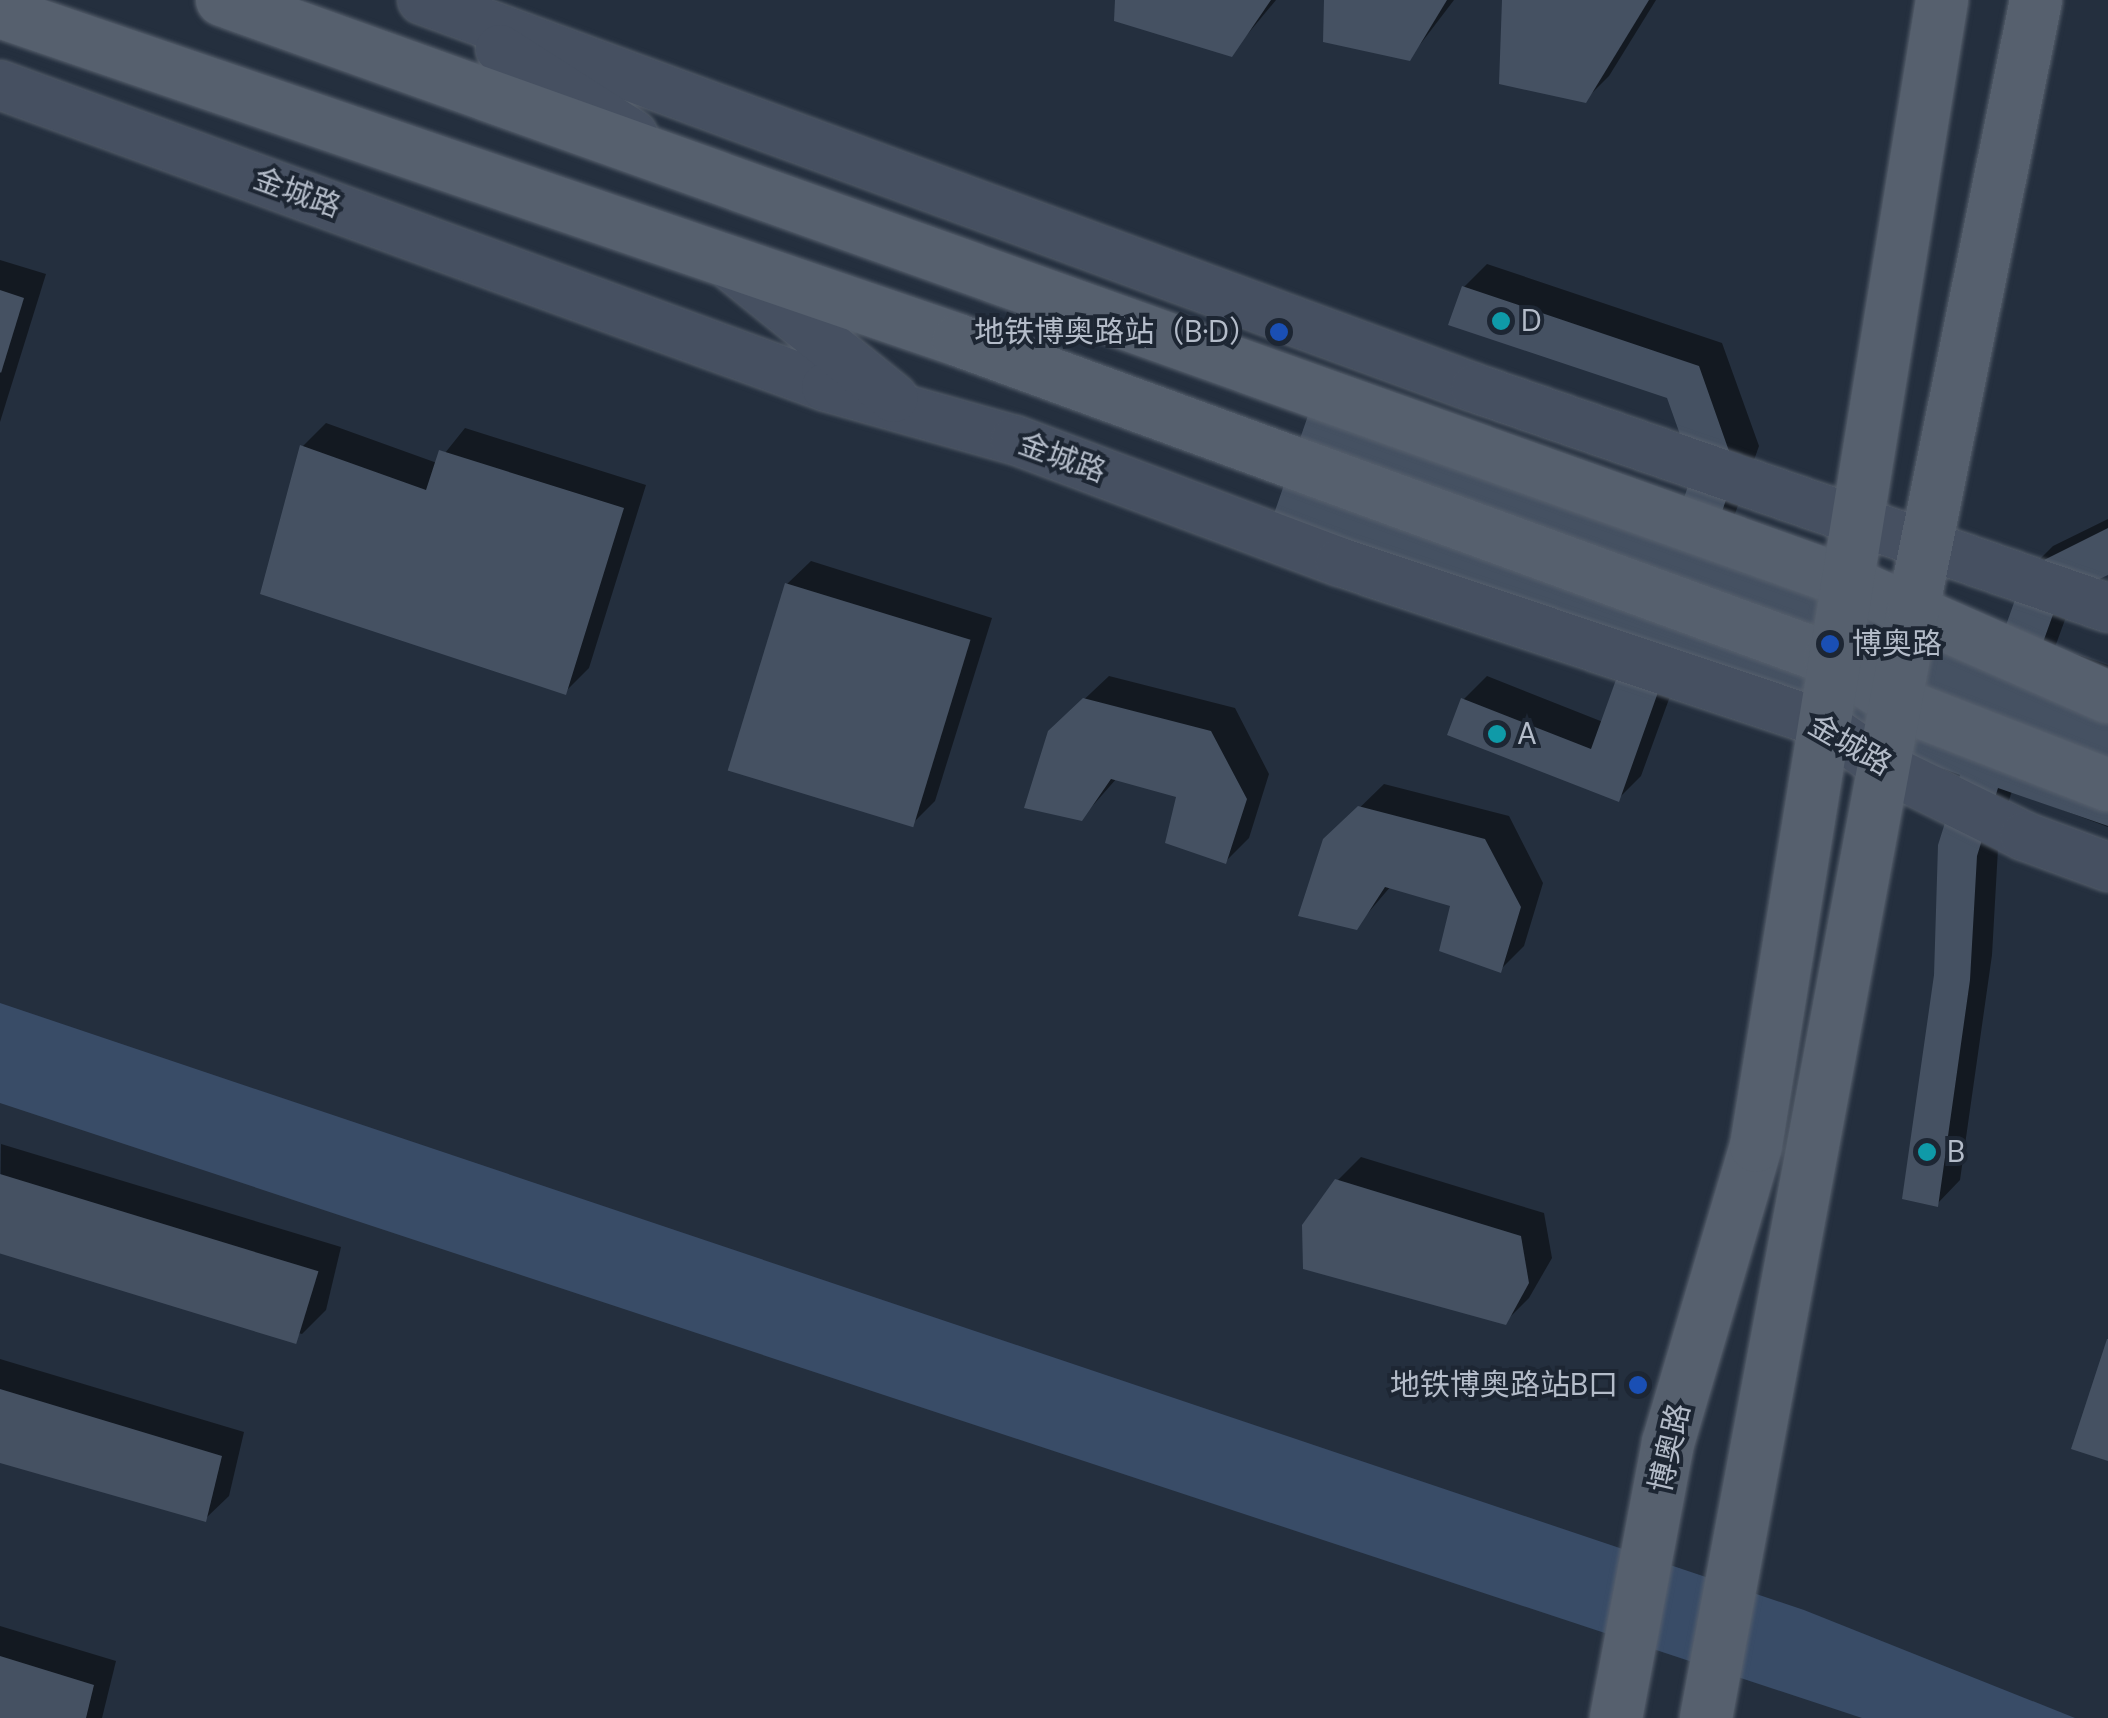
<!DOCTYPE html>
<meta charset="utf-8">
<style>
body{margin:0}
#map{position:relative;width:2108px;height:1718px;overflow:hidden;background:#242f3e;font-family:"DM Sans","Noto Sans SC",sans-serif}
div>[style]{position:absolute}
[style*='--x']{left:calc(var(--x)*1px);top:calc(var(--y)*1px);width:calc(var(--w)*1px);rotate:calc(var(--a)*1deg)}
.water>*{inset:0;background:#394c67}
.shadow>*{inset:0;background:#0007}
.building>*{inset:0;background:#455162;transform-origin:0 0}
.roads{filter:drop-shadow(0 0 2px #565f6c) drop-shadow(0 0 2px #565f6c)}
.secondary>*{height:48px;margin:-24px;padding:0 24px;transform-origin:24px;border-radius:24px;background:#465061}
.primary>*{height:52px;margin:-26px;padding:0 26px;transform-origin:26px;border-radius:26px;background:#56606e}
.dots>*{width:28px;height:28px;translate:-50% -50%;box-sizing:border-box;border:5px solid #1d2633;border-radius:50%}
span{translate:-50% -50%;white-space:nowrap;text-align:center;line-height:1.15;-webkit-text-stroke:8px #1d2633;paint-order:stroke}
.street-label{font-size:30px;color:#b4bcc9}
.poi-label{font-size:30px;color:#b4bcc9}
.left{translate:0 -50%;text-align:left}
.right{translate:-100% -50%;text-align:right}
</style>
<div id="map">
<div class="water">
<div style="clip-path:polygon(0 1003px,1804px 1610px,2075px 1718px,1862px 1718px,0 1103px)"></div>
</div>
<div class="shadow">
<div style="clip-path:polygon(1117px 0,1276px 0,1231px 54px)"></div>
<div style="clip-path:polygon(1327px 0,1454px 0,1409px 59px)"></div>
<div style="clip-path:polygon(1505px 0,1656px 0,1609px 76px,1585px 100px)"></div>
<div style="clip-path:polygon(0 260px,46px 274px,0 422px)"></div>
<div style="clip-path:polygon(1487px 264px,1722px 343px,1759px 446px,1730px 528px,2007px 629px,2029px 570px,2053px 546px,2108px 519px,2108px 572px,2077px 587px,2055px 647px,2108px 665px,2108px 827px,2012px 791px,1999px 831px,1992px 955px,1960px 1180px,1937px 1204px,1963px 773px,1680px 669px,1641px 776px,1618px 799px,1463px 700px,1487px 676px,1603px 722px,1696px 471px,1669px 396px,1464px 287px)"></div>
<div style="clip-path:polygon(326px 423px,437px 463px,465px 428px,646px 485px,589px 668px,565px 692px,302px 447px)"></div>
<div style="clip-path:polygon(811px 561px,992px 618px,935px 801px,911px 825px,787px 584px)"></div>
<div style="clip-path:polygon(1109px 676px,1235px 708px,1269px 774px,1249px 838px,1226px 861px,1179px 795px,1117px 778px,1081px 819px,1075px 708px)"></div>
<div style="clip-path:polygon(1384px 784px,1509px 816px,1543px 883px,1524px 946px,1500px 970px,1453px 904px,1391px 886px,1356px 927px,1345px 822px)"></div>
<div style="clip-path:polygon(1px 1144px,341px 1247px,326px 1310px,302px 1334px,0 1247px)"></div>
<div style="clip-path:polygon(1361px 1157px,1544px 1213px,1552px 1258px,1529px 1298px,1505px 1322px,1337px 1181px)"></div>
<div style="clip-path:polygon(0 1359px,244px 1432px,229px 1496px,205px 1519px,0 1460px)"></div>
<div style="clip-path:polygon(0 1626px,116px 1661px,102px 1718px,0 1718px)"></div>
</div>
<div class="building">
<div style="clip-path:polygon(1115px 0,1271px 0,1232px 57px,1114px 21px)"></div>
<div style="clip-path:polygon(1324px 0,1447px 0,1410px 61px,1323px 42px)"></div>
<div style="clip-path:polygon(1502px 0,1649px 0,1586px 103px,1499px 84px)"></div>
<div style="clip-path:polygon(1462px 286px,1699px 366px,1736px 471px,1708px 552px,1995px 656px,2026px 569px,2108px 528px,2108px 575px,2059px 598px,2033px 670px,2108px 699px,2108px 826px,1998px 788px,1977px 856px,1970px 980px,1938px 1207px,1902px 1199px,1934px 975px,1938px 845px,1960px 775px,1667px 667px,1619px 802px,1447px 735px,1461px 698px,1591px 749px,1626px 652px,1267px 534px,1312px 404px,1670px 540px,1693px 471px,1667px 398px,1448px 325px)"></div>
<div style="clip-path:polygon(0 290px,24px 298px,1px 373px,0 372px)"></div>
<div style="clip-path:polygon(300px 445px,426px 490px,439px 450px,624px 508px,566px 695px,260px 594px)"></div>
<div style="left:785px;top:583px;width:194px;height:196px;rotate:17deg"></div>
<div style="clip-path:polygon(1083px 698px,1211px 731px,1247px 799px,1226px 864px,1165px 843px,1176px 797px,1111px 779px,1082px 821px,1024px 808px,1048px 731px)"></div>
<div style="clip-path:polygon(1358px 806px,1485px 839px,1521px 907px,1501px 973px,1439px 951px,1450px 906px,1385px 887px,1357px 930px,1298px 916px,1323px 839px)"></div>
<div style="left:0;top:1174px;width:333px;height:76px;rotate:17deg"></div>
<div style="clip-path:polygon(1335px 1179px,1521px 1236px,1529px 1283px,1506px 1325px,1303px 1269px,1302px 1225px)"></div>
<div style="clip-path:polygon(2107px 1339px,2108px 1339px,2108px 1461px,2071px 1449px)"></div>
<div style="clip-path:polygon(0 1389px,222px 1456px,206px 1522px,0 1463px)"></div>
<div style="clip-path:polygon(0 1656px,94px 1685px,86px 1718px,0 1718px)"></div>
</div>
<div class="roads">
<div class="secondary">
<div style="--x:422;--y:0;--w:1122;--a:20.23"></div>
<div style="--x:1475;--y:388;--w:670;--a:19.16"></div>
<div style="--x:500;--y:49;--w:158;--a:32.6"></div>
<div style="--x:0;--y:85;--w:879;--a:20.08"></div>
<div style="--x:826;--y:387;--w:196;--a:15.7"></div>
<div style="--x:1015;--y:440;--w:347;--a:20.6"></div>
<div style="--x:1340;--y:562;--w:507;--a:18.51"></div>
<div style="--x:1821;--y:723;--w:81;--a:34.5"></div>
<div style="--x:1888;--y:769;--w:152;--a:26.2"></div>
<div style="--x:2024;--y:836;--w:90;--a:20.3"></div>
<div style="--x:732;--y:267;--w:208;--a:39"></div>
</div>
<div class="primary">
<div style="--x:222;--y:0;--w:1726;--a:19.71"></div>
<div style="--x:1847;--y:582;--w:285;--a:23.8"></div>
<div style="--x:0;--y:12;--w:1013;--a:18.9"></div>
<div style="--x:958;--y:340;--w:929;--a:20.09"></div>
<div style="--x:1830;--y:659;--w:83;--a:32.7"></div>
<div style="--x:1900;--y:704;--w:223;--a:21.3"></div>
<div style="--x:1616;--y:1718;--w:280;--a:-79.3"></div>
<div style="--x:1668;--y:1443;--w:310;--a:-73.5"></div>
<div style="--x:1756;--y:1146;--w:1161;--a:-80.78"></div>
<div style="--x:1706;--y:1718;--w:1127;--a:-79.42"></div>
<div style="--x:1913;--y:610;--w:622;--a:-78.6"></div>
</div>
</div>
<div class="dots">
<div style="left:1501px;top:321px;background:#0f9aa8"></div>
<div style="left:1279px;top:332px;background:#1a4fb4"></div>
<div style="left:1830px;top:644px;background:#1a4fb4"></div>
<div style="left:1497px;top:734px;background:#0f9aa8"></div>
<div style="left:1927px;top:1152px;background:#0f9aa8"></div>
<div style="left:1638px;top:1385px;background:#1a4fb4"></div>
</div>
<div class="street-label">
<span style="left:297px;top:193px;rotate:20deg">金城路</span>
<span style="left:1062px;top:458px;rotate:20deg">金城路</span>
<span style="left:1850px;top:745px;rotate:30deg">金城路</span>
<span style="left:1670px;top:1448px;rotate:-77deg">博奥路</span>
</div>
<div class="poi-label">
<span class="left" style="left:1521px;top:321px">D</span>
<span class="right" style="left:1259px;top:332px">地铁博奥路站（B·D）</span>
<span class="left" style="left:1852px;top:644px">博奥路</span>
<span class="left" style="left:1517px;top:734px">A</span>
<span class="left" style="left:1947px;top:1152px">B</span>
<span class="right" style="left:1618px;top:1385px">地铁博奥路站B口</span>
</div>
</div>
